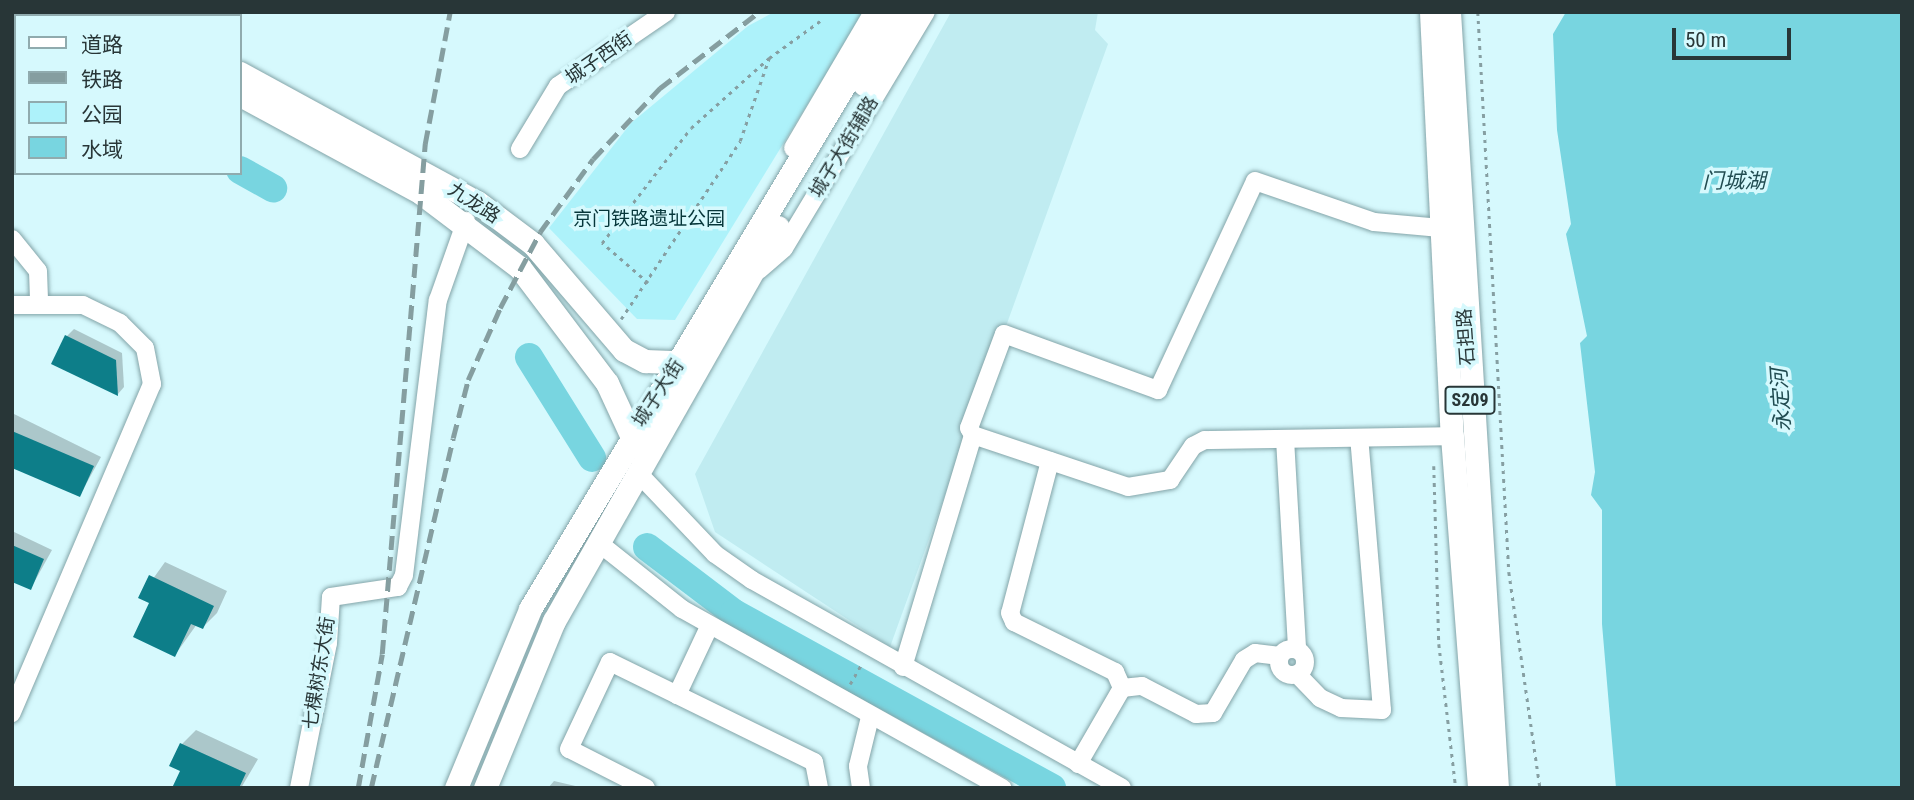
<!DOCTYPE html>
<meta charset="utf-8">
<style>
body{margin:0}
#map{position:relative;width:1914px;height:800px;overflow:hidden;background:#d6f9fd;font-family:"Roboto Condensed","Noto Sans SC",sans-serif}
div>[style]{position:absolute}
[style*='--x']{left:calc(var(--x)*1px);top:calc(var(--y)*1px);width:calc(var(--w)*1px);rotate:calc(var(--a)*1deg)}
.built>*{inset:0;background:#c0ecf1}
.green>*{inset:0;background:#adf2fa}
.water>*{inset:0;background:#78d5e0}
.shadow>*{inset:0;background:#0003}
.river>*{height:28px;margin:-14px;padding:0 14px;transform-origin:14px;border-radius:14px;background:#78d5e0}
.building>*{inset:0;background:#0d7e89}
.path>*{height:2.5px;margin-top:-1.25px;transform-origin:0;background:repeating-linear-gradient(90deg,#869fa2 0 3.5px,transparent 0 8.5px)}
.roads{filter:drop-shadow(0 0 2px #83a4a8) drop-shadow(0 0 2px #83a4a8)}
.minor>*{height:18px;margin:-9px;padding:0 9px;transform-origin:9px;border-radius:9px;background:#fff}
.minor>.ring{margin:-9px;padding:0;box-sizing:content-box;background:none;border:18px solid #fff;border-radius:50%}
.major>*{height:23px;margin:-11.5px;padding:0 11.5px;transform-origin:11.5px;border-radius:11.5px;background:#fff}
.rail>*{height:4.5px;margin-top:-2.25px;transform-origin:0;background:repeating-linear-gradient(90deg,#859ea0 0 14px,transparent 0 21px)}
span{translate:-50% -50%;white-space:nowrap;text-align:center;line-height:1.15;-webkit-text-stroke:7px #d6f9fd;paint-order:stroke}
.shield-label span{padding:2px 5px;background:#d6f9fd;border:2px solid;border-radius:5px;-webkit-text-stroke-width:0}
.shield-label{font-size:18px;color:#283637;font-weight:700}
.street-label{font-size:19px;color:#283637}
.park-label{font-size:19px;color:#06363a}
.water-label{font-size:21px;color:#214c51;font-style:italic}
.frame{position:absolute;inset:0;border:14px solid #283637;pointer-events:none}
.legend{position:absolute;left:14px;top:14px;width:228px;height:161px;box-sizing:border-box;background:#d6f9fd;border:2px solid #90abae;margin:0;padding:9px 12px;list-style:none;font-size:21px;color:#283637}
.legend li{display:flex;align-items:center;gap:14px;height:35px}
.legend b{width:35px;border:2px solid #90abae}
.scale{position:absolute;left:1672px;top:28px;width:119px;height:32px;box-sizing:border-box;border:4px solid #283637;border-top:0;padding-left:9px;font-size:21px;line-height:24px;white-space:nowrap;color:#283637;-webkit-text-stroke:5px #d6f9fd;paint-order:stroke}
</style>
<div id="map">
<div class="built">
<div style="clip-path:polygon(951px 12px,1098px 12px,1095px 30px,1108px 44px,890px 647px,715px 532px,695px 474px)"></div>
</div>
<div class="green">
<div style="clip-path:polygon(774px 12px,864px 12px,675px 320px,637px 319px,549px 228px,631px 123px,748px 26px)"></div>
</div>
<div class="water">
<div style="clip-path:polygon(1566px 12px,1902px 12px,1902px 788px,1616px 788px,1602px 624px,1602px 510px,1591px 495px,1595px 472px,1580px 343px,1587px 336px,1566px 234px,1571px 224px,1557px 130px,1553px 34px)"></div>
</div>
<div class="shadow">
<div style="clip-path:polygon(74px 329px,122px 353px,124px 387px,118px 394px,66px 337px)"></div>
<div style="clip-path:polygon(12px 413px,101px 457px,80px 495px,12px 457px)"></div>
<div style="clip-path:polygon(12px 531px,52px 550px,31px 588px,12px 580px)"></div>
<div style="clip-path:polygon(165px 562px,227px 591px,217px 613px,203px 627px,197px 624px,175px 655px,151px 602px,140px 597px)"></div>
<div style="clip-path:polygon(196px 730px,258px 759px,241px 788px,174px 788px,182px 771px,182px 744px)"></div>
<div style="clip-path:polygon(554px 781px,584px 788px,548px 788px)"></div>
</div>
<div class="river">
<div style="--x:12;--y:43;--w:4;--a:27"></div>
<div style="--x:240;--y:170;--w:38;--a:29"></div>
<div style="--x:529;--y:357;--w:119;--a:58"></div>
<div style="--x:647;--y:547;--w:109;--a:37.2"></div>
<div style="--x:734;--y:613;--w:363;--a:28.8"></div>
</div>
<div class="building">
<div style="clip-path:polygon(65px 335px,116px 360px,118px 396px,51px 364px)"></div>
<div style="clip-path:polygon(12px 431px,94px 466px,80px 497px,12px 468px)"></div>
<div style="clip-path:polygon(12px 545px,44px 559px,31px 590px,12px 582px)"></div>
<div style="clip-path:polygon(149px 575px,214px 606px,203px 629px,191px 624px,175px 657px,133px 637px,149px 603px,138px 598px)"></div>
<div style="clip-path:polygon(180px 743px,246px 773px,239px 788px,172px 788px,180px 771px,169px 766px)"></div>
</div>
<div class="path">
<div style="--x:1478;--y:12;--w:561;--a:86.83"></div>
<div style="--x:1509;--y:572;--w:218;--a:81.8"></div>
<div style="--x:648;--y:283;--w:61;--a:-139"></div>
<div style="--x:602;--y:243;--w:145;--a:-52.3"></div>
<div style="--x:691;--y:128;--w:105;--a:-41.9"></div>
<div style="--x:621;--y:319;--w:214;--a:-56.2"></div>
<div style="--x:740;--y:141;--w:88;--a:-70.7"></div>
<div style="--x:769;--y:58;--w:63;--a:-36"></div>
<div style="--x:1434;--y:466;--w:178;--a:88.4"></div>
<div style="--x:1439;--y:644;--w:145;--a:83.3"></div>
<div style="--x:850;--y:684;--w:24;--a:-60"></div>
</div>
<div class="roads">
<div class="minor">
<div style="--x:793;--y:148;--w:158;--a:-59.5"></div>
<div style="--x:520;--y:149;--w:74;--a:-58.9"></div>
<div style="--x:558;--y:86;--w:131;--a:-34.4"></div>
<div style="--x:12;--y:239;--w:41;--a:50.9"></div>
<div style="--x:38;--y:271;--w:34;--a:88"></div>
<div style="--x:759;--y:270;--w:33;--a:-41"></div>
<div style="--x:784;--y:248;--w:275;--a:-59"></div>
<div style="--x:12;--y:305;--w:71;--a:0"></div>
<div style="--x:83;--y:305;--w:41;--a:25.9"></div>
<div style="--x:120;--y:323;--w:35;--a:45"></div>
<div style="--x:145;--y:348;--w:37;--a:79"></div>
<div style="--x:152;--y:384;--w:358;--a:113.1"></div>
<div style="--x:973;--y:435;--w:163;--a:18.5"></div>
<div style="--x:1128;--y:487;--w:43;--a:-9.5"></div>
<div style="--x:1170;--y:480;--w:41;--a:-55.9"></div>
<div style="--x:1193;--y:446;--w:13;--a:-27"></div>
<div style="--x:1205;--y:440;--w:247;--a:-0.9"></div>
<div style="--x:1285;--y:439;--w:211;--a:86.7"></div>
<div style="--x:1050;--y:461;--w:157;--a:104.7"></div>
<div style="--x:1010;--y:613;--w:10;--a:66"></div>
<div style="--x:1014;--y:622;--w:113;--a:26.3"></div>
<div style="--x:1115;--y:672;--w:17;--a:66"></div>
<div style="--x:640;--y:475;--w:109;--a:46.5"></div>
<div style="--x:715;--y:554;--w:45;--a:35.1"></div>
<div style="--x:752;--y:580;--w:424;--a:29.3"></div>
<div style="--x:599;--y:543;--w:106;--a:38.5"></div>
<div style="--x:682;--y:609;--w:367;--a:29.2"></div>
<div class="ring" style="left:1279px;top:649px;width:8px;height:8px"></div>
<div style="--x:903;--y:667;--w:242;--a:-73.2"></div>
<div style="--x:973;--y:435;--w:8;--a:-120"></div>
<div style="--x:969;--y:428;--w:100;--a:-69.6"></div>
<div style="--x:1004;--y:334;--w:164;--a:20"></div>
<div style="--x:1158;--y:390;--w:230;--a:-65.1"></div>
<div style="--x:1255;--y:181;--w:126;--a:19"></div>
<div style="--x:1374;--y:222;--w:78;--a:5.1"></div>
<div style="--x:1297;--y:674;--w:33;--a:46"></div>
<div style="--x:1320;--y:698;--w:23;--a:25"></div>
<div style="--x:1341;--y:708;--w:41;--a:2.8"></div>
<div style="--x:1382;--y:710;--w:273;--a:-94.8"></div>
<div style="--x:677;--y:695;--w:77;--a:-64.8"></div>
<div style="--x:1078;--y:764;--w:88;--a:-59.9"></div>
<div style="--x:1122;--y:688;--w:20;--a:-6"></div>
<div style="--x:1142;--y:686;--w:61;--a:27.4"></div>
<div style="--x:1196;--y:714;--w:17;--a:-3"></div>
<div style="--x:1213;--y:713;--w:61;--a:-59.7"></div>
<div style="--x:1244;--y:660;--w:13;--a:-32"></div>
<div style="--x:1255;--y:653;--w:25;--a:7"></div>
<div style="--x:299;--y:788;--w:148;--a:-78.7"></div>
<div style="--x:328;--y:643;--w:46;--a:-86.3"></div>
<div style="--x:331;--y:597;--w:68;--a:-8.5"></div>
<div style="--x:398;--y:587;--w:13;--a:-63"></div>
<div style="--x:404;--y:575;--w:277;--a:-83"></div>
<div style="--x:438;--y:300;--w:84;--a:-70.5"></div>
<div style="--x:646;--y:788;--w:86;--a:-153.1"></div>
<div style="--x:569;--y:749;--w:96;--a:-64.8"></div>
<div style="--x:610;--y:662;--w:227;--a:26.1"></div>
<div style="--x:814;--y:762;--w:26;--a:79"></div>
<div style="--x:861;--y:788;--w:22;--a:-98"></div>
<div style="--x:858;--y:766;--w:50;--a:-76.2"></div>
</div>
<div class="major">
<div style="--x:84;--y:12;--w:9;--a:27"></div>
<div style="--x:126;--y:12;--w:8;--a:30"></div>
<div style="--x:1431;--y:12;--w:425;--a:87.2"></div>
<div style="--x:1452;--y:436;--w:353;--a:85.6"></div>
<div style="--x:1449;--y:12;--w:777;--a:86.46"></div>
<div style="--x:240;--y:73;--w:270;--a:28.6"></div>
<div style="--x:477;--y:202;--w:70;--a:36.9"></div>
<div style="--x:533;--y:244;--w:140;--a:49.4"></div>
<div style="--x:624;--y:350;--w:24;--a:28"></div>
<div style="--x:645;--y:361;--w:33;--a:2"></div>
<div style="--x:864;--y:84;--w:84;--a:-59.2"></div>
<div style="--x:240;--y:95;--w:206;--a:28.4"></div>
<div style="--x:421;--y:193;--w:124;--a:37.1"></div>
<div style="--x:520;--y:268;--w:144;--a:52.9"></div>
<div style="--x:607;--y:383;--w:57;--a:65.2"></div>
<div style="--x:456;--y:788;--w:194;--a:-67.5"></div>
<div style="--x:530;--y:609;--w:696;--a:-59.05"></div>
<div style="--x:485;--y:788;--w:181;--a:-67.6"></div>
<div style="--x:554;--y:621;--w:453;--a:-60.4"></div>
</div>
</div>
<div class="rail">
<div style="--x:358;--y:788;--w:136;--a:-79.8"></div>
<div style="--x:382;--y:654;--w:512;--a:-85.18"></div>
<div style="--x:425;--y:144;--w:134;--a:-79.3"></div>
<div style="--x:371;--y:788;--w:359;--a:-76.8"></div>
<div style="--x:453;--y:438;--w:60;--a:-75.5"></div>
<div style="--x:468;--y:380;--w:79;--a:-66"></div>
<div style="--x:500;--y:308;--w:86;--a:-62.2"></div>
<div style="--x:540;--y:232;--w:90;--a:-54"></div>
<div style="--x:593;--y:159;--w:98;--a:-46.7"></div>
<div style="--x:660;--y:88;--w:125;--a:-37.5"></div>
</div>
<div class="shield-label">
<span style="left:1470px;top:400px">S209</span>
</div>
<div class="street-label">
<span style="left:599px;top:58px;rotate:-35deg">城子西街</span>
<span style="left:844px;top:147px;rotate:-59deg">城子大街辅路</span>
<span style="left:474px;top:203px;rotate:33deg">九龙路</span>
<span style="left:1466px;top:337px;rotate:-94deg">石担路</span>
<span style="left:658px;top:393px;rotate:-57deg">城子大街</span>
<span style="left:319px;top:673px;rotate:-81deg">七棵树东大街</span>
</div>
<div class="park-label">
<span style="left:649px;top:219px">京门铁路遗址公园</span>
</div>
<div class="water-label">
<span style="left:1734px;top:181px">门城湖</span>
<span style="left:1781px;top:400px;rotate:-94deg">永定河</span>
</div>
<div class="frame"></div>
<ul class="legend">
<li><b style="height:9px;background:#fff"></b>道路</li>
<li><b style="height:9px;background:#859ea0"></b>铁路</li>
<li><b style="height:19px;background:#adf2fa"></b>公园</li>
<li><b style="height:19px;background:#78d5e0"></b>水域</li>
</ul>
<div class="scale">50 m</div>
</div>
